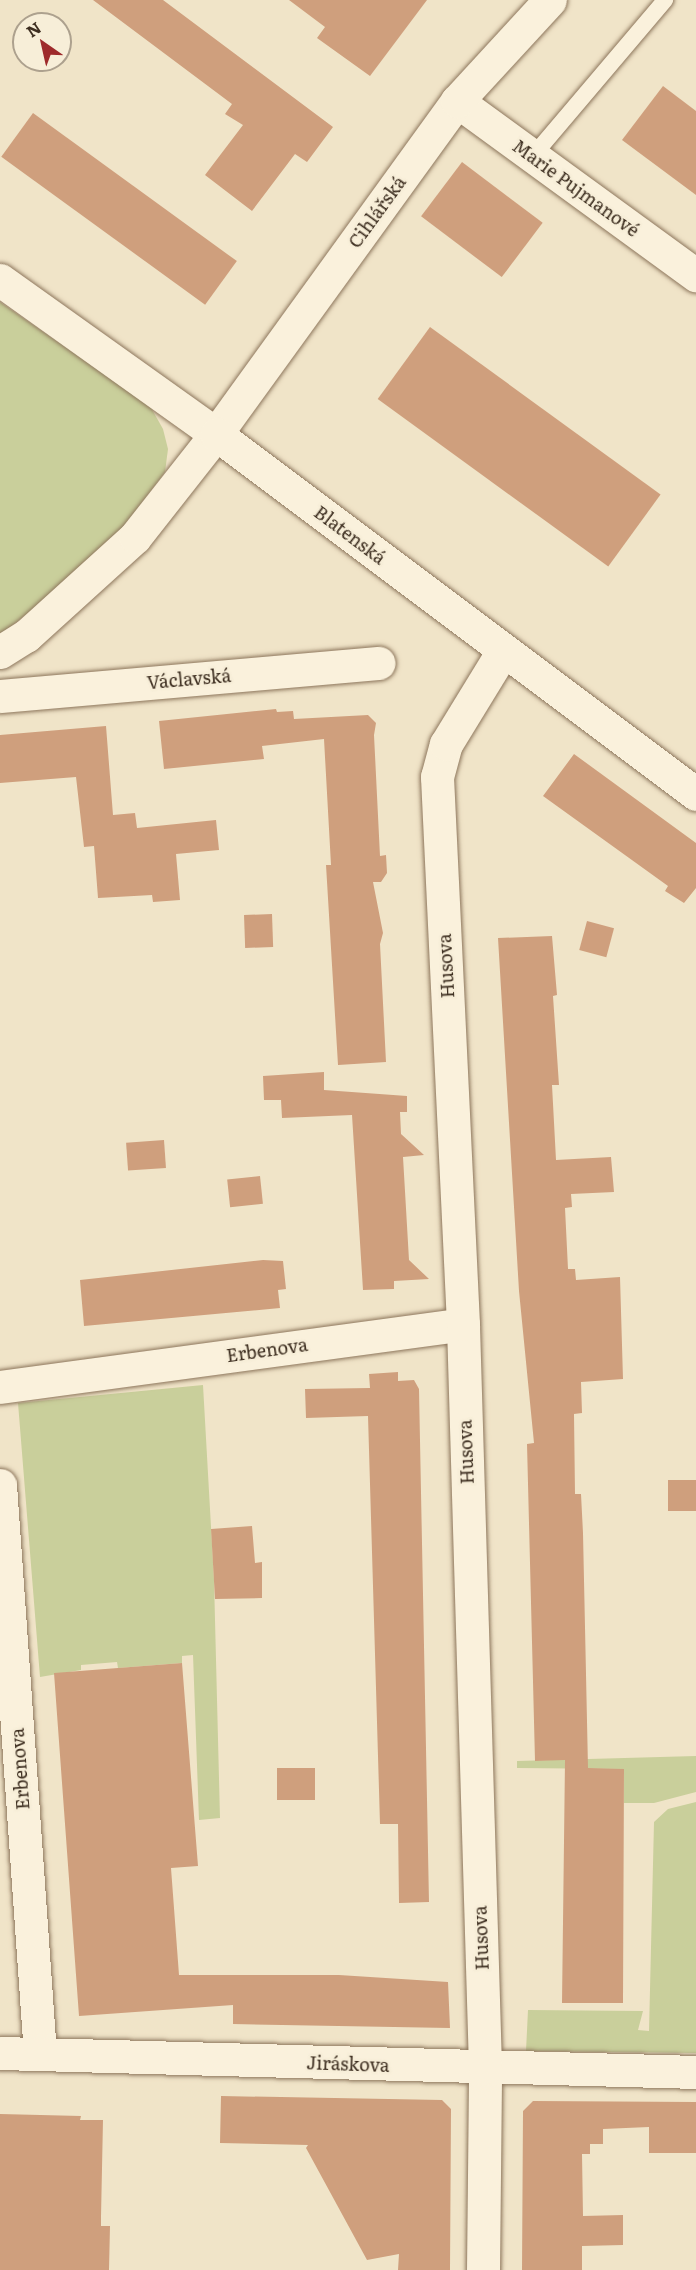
<!DOCTYPE html>
<meta charset="utf-8">
<style>
body{margin:0}
#map{position:relative;width:696px;height:2270px;overflow:hidden;background:#f0e4c8;font-family:Literata,serif}
div>[style]{position:absolute}
[style*='--x']{left:calc(var(--x)*1px);top:calc(var(--y)*1px);width:calc(var(--w)*1px);rotate:calc(var(--a)*1deg)}
.green>*{inset:0;background:#c9cf9b}
.building>*{inset:0;background:#cf9f7d;transform-origin:0 0}
.roads{filter:drop-shadow(0 0 2px #8d765c) drop-shadow(0 0 2px #8d765c)}
.service>*{height:16px;margin:-8px;padding:0 8px;transform-origin:8px;border-radius:8px;background:#faf1dc}
.minor>*{height:33px;margin:-16.5px;padding:0 16.5px;transform-origin:16.5px;border-radius:16.5px;background:#faf1dc}
.tertiary>*{height:33px;margin:-16.5px;padding:0 16.5px;transform-origin:16.5px;border-radius:16.5px;background:#faf1dc}
span{translate:-50% -50%;white-space:nowrap;text-align:center;line-height:1.15;-webkit-text-stroke:5px #f7eed8;paint-order:stroke}
.street-label{font-size:18px;color:#3d2e20}
.north{position:absolute;left:12px;top:12px;width:60px;height:60px;box-sizing:border-box;background:#f7eed8;border:2px solid #ada18e;border-radius:50%;rotate:326deg;font-size:16px;font-weight:700;line-height:24px;text-align:center;color:#3d2e20}
.north::after{content:'';display:block;margin:auto;width:21px;height:27px;background:#9e2a2b;clip-path:polygon(50% 0,100% 100%,50% 72%,0 100%)}
</style>
<div id="map">
<div class="green">
<div style="clip-path:polygon(0 302px,150px 406px,163px 429px,168px 449px,165px 472px,119px 533px,71px 579px,0 635px)"></div>
<div style="clip-path:polygon(203px 1385px,214px 1580px,220px 1818px,199px 1820px,193px 1655px,182px 1656px,182px 1663px,118px 1668px,117px 1662px,81px 1665px,81px 1670px,40px 1677px,18px 1403px)"></div>
<div style="clip-path:polygon(696px 1756px,696px 1792px,654px 1803px,624px 1803px,624px 1769px,517px 1768px,517px 1761px)"></div>
<div style="clip-path:polygon(696px 1802px,696px 2053px,526px 2051px,528px 2010px,643px 2011px,638px 2030px,649px 2031px,654px 1822px,668px 1809px)"></div>
</div>
<div class="building">
<div style="clip-path:polygon(93px 0,163px 0,333px 127px,307px 162px,295px 154px,252px 211px,205px 175px,243px 125px,225px 114px,232px 104px)"></div>
<div style="clip-path:polygon(289px 0,427px 0,370px 76px,317px 38px,325px 27px)"></div>
<div style="clip-path:polygon(663px 86px,696px 111px,696px 195px,622px 140px)"></div>
<div style="left:33px;top:113px;width:252px;height:54px;rotate:36deg"></div>
<div style="left:462px;top:162px;width:101px;height:68px;rotate:37deg"></div>
<div style="left:430px;top:327px;width:285px;height:89px;rotate:36deg"></div>
<div style="clip-path:polygon(276px 709px,277px 712px,293px 711px,294px 719px,368px 715px,376px 723px,374px 735px,380px 856px,386px 855px,387px 873px,381px 882px,373px 882px,383px 933px,380px 944px,386px 1062px,338px 1065px,326px 865px,331px 865px,324px 739px,262px 746px,264px 759px,164px 769px,159px 721px)"></div>
<div style="clip-path:polygon(106px 726px,113px 815px,135px 813px,137px 828px,216px 820px,219px 850px,176px 854px,180px 900px,153px 902px,152px 895px,98px 898px,94px 846px,84px 847px,76px 777px,0 783px,0 735px)"></div>
<div style="clip-path:polygon(574px 754px,696px 843px,696px 888px,684px 903px,665px 891px,668px 886px,543px 796px)"></div>
<div style="left:272px;top:914px;width:33px;height:28px;rotate:88deg"></div>
<div style="left:587px;top:921px;width:28px;height:30px;rotate:15deg"></div>
<div style="clip-path:polygon(552px 936px,557px 995px,553px 996px,559px 1085px,552px 1085px,556px 1160px,611px 1157px,614px 1192px,571px 1194px,572px 1207px,565px 1208px,568px 1269px,575px 1269px,576px 1280px,620px 1277px,623px 1379px,581px 1382px,582px 1413px,574px 1414px,575px 1494px,581px 1494px,583px 1533px,588px 1768px,624px 1769px,623px 2003px,562px 2003px,565px 1760px,535px 1761px,527px 1444px,534px 1443px,519px 1291px,498px 938px)"></div>
<div style="clip-path:polygon(324px 1072px,324px 1090px,407px 1096px,407px 1112px,400px 1112px,401px 1134px,424px 1155px,403px 1157px,409px 1260px,429px 1279px,394px 1281px,394px 1289px,363px 1290px,352px 1115px,282px 1118px,281px 1100px,264px 1100px,263px 1076px)"></div>
<div style="left:164px;top:1140px;width:28px;height:38px;rotate:86deg"></div>
<div style="left:260px;top:1176px;width:28px;height:33px;rotate:84deg"></div>
<div style="clip-path:polygon(263px 1260px,283px 1261px,286px 1289px,278px 1290px,280px 1308px,84px 1326px,80px 1280px)"></div>
<div style="clip-path:polygon(398px 1372px,398px 1381px,414px 1380px,419px 1389px,429px 1902px,399px 1903px,398px 1824px,380px 1824px,368px 1416px,306px 1418px,305px 1389px,370px 1388px,369px 1374px)"></div>
<div style="left:696px;top:1480px;width:31px;height:28px;rotate:90deg"></div>
<div style="clip-path:polygon(252px 1526px,255px 1563px,262px 1562px,262px 1598px,215px 1599px,211px 1529px)"></div>
<div style="clip-path:polygon(182px 1663px,198px 1866px,171px 1868px,179px 1975px,339px 1975px,448px 1982px,450px 2028px,233px 2024px,233px 2005px,79px 2016px,54px 1673px)"></div>
<div style="left:315px;top:1768px;width:32px;height:38px;rotate:90deg"></div>
<div style="clip-path:polygon(221px 2096px,442px 2100px,451px 2109px,450px 2270px,398px 2270px,399px 2254px,367px 2260px,306px 2148px,308px 2145px,220px 2143px)"></div>
<div style="clip-path:polygon(533px 2101px,696px 2102px,696px 2153px,649px 2153px,649px 2127px,603px 2129px,603px 2144px,590px 2144px,590px 2154px,582px 2154px,583px 2216px,623px 2215px,623px 2245px,582px 2246px,582px 2270px,522px 2270px,523px 2111px)"></div>
<div style="clip-path:polygon(0 2114px,81px 2116px,80px 2120px,103px 2120px,101px 2217px,101px 2226px,110px 2226px,109px 2270px,0 2270px)"></div>
</div>
<div class="roads">
<div class="service">
<div style="--x:532;--y:157;--w:206;--a:-49.7"></div>
</div>
<div class="minor">
<div style="--x:457;--y:101;--w:296;--a:36.1"></div>
<div style="--x:0;--y:652;--w:31;--a:-32"></div>
<div style="--x:26;--y:636;--w:147;--a:-42.2"></div>
<div style="--x:135;--y:537;--w:131;--a:-51.8"></div>
<div style="--x:216;--y:434;--w:411;--a:-54.1"></div>
<div style="--x:457;--y:101;--w:137;--a:-47.4"></div>
<div style="--x:0;--y:696;--w:380;--a:-5"></div>
<div style="--x:0;--y:1387;--w:467;--a:-7.7"></div>
<div style="--x:0;--y:1485;--w:570;--a:85.98"></div>
<div style="--x:0;--y:2053;--w:696;--a:1.56"></div>
<div style="--x:483;--y:2270;--w:203;--a:-89.4"></div>
<div style="--x:485;--y:2067;--w:743;--a:-91.7"></div>
<div style="--x:463;--y:1324;--w:548;--a:-92.72"></div>
<div style="--x:437;--y:777;--w:34;--a:-75"></div>
<div style="--x:446;--y:744;--w:109;--a:-58.5"></div>
</div>
<div class="tertiary">
<div style="--x:0;--y:280;--w:265;--a:35.5"></div>
<div style="--x:216;--y:434;--w:600;--a:36.87"></div>
</div>
</div>
<div class="street-label">
<span style="left:576px;top:188px;rotate:36deg">Marie Pujmanové</span>
<span style="left:377px;top:212px;rotate:-54deg">Cihlářská</span>
<span style="left:350px;top:535px;rotate:37deg">Blatenská</span>
<span style="left:189px;top:679px;rotate:-5deg">Václavská</span>
<span style="left:446px;top:966px;rotate:-93deg">Husova</span>
<span style="left:267px;top:1350px;rotate:-8deg">Erbenova</span>
<span style="left:466px;top:1452px;rotate:-92deg">Husova</span>
<span style="left:20px;top:1769px;rotate:-94deg">Erbenova</span>
<span style="left:481px;top:1938px;rotate:-92deg">Husova</span>
<span style="left:348px;top:2064px;rotate:2deg">Jiráskova</span>
</div>
<div class="north">N</div>
</div>
